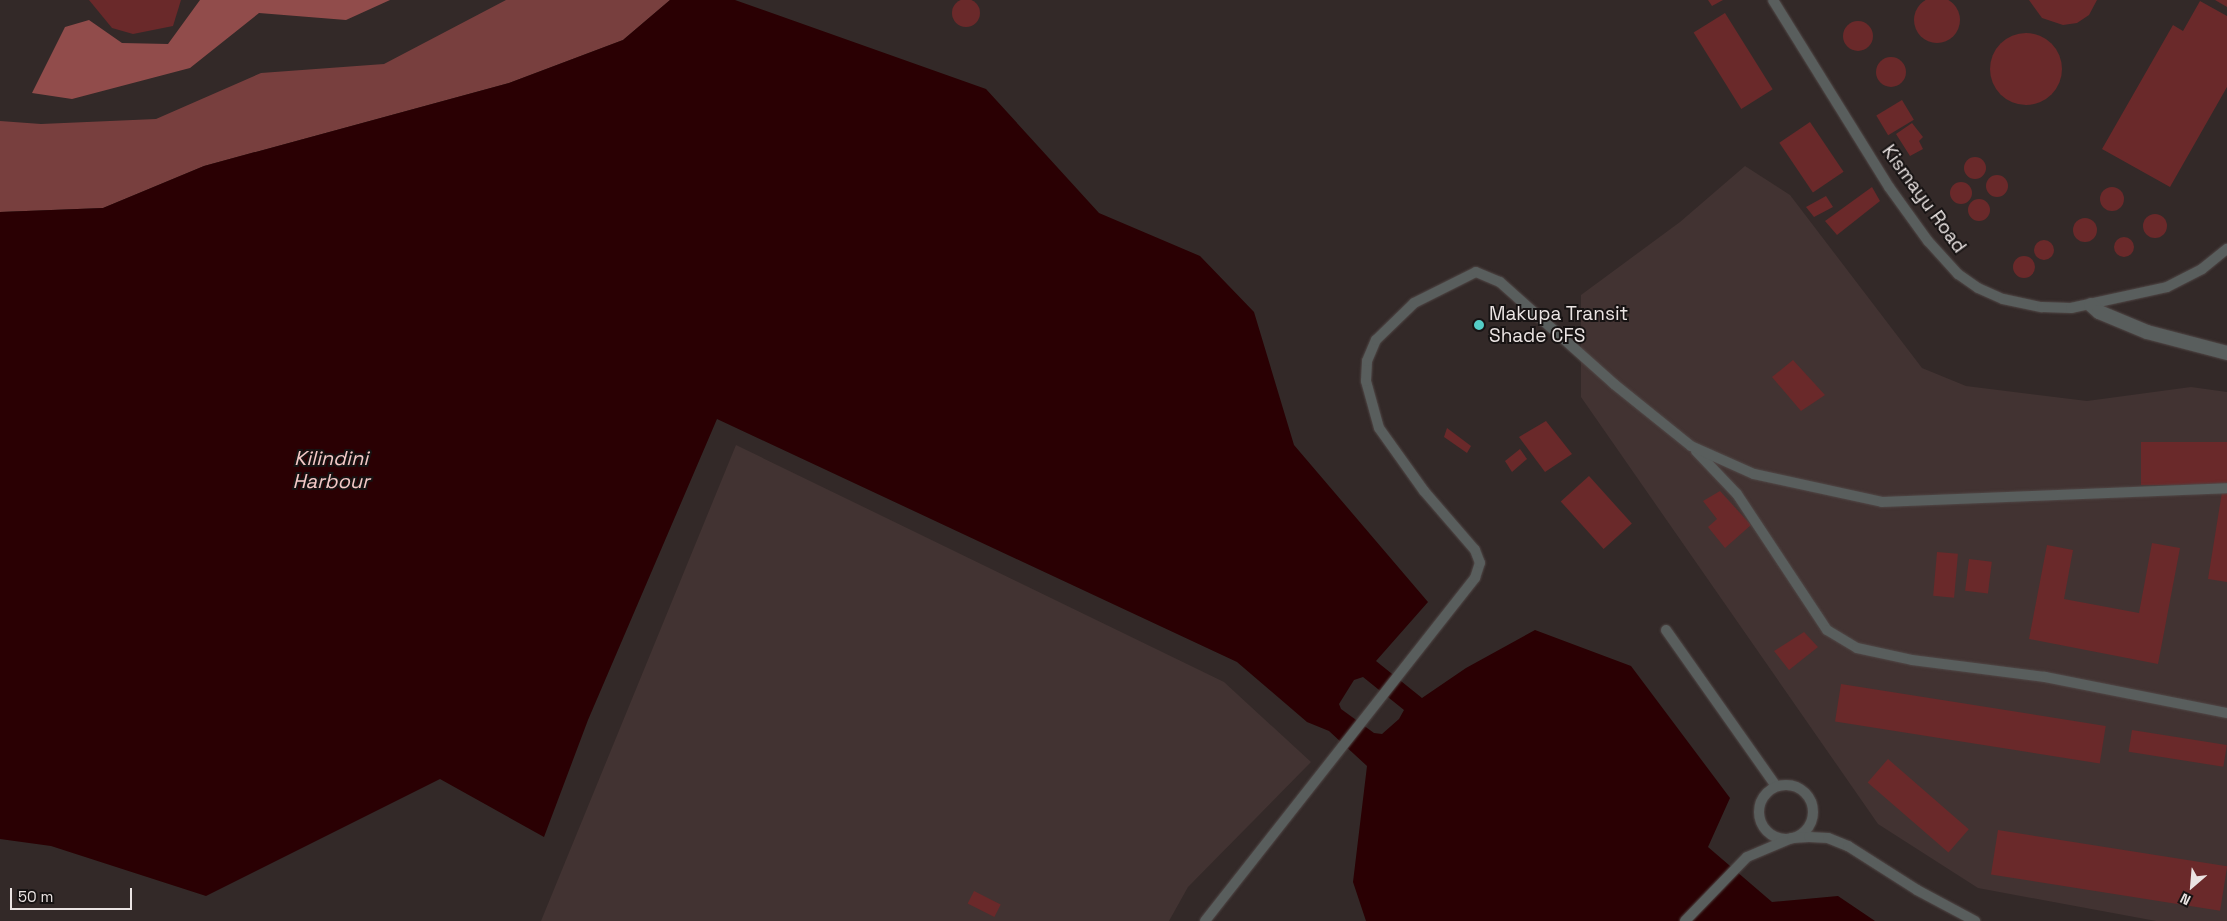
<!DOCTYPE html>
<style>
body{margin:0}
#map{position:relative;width:2227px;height:921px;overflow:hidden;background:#332928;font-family:"Space Grotesk",sans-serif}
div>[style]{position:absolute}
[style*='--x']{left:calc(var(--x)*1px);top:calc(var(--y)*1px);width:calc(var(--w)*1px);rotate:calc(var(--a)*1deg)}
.built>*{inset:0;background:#423332}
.green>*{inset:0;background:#783f3e}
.forest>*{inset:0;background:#914c4b}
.water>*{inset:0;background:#2a0003}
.building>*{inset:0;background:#6a292a;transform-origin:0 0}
.round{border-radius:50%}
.roads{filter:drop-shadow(0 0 1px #504746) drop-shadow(0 0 1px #504746)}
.service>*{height:10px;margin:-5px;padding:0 5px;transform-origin:5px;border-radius:5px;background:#595e5d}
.service>.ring{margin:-5px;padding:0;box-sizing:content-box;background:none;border:10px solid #595e5d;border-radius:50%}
.minor>*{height:14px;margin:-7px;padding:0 7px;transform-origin:7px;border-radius:7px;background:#595e5d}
.dots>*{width:14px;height:14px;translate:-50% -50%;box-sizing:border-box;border:2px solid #171313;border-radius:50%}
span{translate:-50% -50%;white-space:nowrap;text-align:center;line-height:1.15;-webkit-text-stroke:4px #171313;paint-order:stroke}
.street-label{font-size:19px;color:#ebe4e3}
.poi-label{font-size:19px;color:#ebe4e3}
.left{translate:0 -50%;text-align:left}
.water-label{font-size:20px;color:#f4c9c7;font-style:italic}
.north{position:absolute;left:2167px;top:861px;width:50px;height:50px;-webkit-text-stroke:4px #171313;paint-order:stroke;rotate:207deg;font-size:14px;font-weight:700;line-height:20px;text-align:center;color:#ebe4e3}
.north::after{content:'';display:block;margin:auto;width:18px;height:22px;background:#ebe4e3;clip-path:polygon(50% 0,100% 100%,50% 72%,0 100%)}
.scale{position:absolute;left:10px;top:888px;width:122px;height:22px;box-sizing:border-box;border:2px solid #ebe4e3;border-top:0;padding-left:6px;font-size:15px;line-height:18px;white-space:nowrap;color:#ebe4e3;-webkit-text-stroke:4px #171313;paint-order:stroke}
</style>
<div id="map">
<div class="built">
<div style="clip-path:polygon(1745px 166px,1790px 195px,1922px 368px,1966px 386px,2087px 401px,2191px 387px,2227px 392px,2227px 921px,2156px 921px,1978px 888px,1878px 824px,1581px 397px,1581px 295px,1680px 222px)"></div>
<div style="clip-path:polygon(736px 445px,1224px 682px,1311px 762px,1188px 887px,1169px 921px,541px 921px)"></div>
</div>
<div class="green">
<div style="clip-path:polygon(506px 0,670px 0,623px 40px,509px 83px,204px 166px,103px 208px,0 212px,0 121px,41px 124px,156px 119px,261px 73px,384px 64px)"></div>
</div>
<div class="forest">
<div style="clip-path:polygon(200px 0,390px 0,346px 20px,259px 13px,190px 68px,72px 99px,32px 93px,65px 27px,89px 20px,122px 43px,168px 44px)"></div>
</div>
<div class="water">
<div style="clip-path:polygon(evenodd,670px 0,735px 0,986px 89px,1099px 213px,1200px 256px,1254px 312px,1294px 445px,1428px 602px,1376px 661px,1422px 698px,1466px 668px,1535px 630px,1631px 666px,1730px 798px,1708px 847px,1772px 902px,1838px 896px,1875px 921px,1366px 921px,1353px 882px,1367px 766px,1329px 731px,1307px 722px,1237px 662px,717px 419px,588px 720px,544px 837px,440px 779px,206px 896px,51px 846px,0 839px,0 212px,103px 208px,204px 166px,509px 83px,623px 40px,670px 0,1363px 677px,1404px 710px,1399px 719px,1382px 734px,1374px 733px,1341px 709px,1339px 704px,1354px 680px,1363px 677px)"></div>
</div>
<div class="building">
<div class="round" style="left:1914px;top:-3px;width:46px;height:46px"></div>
<div class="round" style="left:952px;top:-1px;width:28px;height:28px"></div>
<div style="clip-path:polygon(89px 0,181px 0,173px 26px,133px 34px,112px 28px)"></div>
<div style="clip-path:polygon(1708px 0,1723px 0,1712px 6px)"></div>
<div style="clip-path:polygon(2029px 0,2097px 0,2089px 15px,2077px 23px,2063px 25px,2042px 18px)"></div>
<div style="clip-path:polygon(2215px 0,2227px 0,2227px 7px)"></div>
<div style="clip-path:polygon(2200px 1px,2227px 16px,2227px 87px,2170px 187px,2102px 149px,2173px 25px,2183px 31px)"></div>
<div style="left:1725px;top:13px;width:90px;height:37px;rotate:58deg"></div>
<div class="round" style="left:1843px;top:21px;width:30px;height:30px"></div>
<div class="round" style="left:1990px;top:33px;width:72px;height:72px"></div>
<div class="round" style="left:1876px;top:57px;width:30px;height:30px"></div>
<div style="left:1902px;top:100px;width:23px;height:30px;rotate:59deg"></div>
<div style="left:1810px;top:122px;width:60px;height:37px;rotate:56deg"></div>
<div style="clip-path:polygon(1912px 123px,1923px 137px,1919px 141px,1923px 149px,1910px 156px,1896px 134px)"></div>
<div class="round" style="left:1964px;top:157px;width:22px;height:22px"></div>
<div class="round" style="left:1986px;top:175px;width:22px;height:22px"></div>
<div class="round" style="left:1950px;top:182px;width:22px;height:22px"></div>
<div class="round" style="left:2100px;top:187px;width:24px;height:24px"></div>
<div style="clip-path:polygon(1872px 187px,1880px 201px,1837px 235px,1825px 221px)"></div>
<div style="clip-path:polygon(1826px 196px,1833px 207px,1814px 217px,1806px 207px)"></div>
<div class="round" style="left:1968px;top:199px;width:22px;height:22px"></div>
<div class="round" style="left:2143px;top:214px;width:24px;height:24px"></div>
<div class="round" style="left:2073px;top:218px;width:24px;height:24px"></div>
<div class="round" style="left:2114px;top:237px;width:20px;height:20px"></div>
<div class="round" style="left:2034px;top:240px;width:20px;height:20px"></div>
<div class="round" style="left:2013px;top:256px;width:22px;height:22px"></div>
<div style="clip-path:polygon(1793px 360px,1825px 395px,1801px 411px,1772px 377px)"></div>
<div style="clip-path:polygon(1546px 421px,1572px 454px,1545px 472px,1519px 437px)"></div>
<div style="clip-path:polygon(1447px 428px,1471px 446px,1467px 453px,1444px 437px)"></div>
<div style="left:2227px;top:442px;width:43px;height:86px;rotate:90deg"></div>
<div style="clip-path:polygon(1520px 449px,1527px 459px,1512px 472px,1505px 461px)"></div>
<div style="left:1589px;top:476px;width:64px;height:38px;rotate:48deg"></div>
<div style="clip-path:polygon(1720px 491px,1751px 525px,1725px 548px,1708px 527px,1717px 519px,1703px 501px)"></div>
<div style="clip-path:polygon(2222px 492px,2227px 493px,2227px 582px,2208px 579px)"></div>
<div style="clip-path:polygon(2152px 543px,2180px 548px,2158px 664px,2029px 639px,2047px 545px,2073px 550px,2064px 599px,2139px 613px)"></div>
<div style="left:1937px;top:552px;width:21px;height:44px;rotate:5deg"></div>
<div style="left:1969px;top:559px;width:23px;height:32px;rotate:7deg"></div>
<div style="clip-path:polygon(1804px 632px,1818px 647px,1789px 670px,1774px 651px)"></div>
<div style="left:1841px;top:684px;width:268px;height:38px;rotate:9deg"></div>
<div style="left:2132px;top:730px;width:96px;height:22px;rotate:9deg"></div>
<div style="left:1888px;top:759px;width:107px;height:31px;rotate:41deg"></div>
<div style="left:1998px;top:830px;width:232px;height:45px;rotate:9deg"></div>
<div style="left:974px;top:891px;width:30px;height:14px;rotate:27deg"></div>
</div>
<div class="roads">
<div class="service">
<div style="--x:1773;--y:0;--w:220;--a:58.2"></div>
<div style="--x:1889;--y:187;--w:67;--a:54.2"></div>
<div style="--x:1928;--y:241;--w:45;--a:47.7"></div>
<div style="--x:1958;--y:274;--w:24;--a:35"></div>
<div style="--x:1978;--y:288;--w:27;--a:24"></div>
<div style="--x:2003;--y:299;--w:40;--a:12"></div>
<div style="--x:2042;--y:307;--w:29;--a:2"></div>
<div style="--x:2071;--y:308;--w:98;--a:-12.3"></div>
<div style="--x:2167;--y:287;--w:39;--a:-27"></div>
<div style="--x:2202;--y:269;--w:32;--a:-39"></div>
<div style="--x:1696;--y:451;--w:59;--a:46.4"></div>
<div style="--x:1737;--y:494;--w:163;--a:56.5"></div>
<div style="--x:1827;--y:630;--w:35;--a:31"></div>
<div style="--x:1857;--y:648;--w:56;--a:12.3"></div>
<div style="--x:1912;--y:660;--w:134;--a:7.3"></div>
<div style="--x:2045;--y:677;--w:186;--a:11.2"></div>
<div style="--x:1666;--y:630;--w:191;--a:54.8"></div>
<div class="ring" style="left:1759px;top:785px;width:44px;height:44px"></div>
<div style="--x:1205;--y:921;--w:437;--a:-51.8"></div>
<div style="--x:1475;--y:578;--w:16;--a:-72"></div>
<div style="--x:1480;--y:563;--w:14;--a:-111"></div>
<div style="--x:1475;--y:550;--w:78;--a:-130.8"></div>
<div style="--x:1424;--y:491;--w:77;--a:-125.5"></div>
<div style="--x:1379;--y:428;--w:49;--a:-105.5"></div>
<div style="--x:1366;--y:381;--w:20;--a:-87"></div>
<div style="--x:1367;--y:361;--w:23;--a:-67"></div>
<div style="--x:1376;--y:340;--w:53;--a:-44.2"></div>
<div style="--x:1414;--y:303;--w:69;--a:-26.6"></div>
<div style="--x:1476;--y:272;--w:26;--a:23"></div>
<div style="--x:1500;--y:282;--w:153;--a:41.8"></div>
<div style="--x:1614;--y:384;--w:99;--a:38.8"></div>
<div style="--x:1691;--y:446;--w:69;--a:24"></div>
<div style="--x:1754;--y:474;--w:131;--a:12.3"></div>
<div style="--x:1882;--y:502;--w:345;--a:-2.3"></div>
<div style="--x:1685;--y:921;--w:89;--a:-45.9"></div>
<div style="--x:1747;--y:857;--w:49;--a:-22.9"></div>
<div style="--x:1792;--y:838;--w:17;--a:-3"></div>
<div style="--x:1809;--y:837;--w:19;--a:3"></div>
<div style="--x:1828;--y:838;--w:22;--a:22"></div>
<div style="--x:1848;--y:846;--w:82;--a:32.5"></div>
<div style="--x:1917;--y:890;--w:66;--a:28.1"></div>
</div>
<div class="minor">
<div style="--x:2091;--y:305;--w:11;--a:41"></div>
<div style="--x:2099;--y:312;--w:52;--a:22.6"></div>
<div style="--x:2147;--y:332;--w:83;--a:14.7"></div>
</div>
</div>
<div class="dots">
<div style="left:1479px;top:325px;background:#54cdc6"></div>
</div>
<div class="street-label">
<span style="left:1924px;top:199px;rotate:54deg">Kismayu Road</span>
</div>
<div class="poi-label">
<span class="left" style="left:1489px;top:325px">Makupa Transit<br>Shade CFS</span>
</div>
<div class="water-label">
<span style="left:331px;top:470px">Kilindini<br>Harbour</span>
</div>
<div class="north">N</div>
<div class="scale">50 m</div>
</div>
